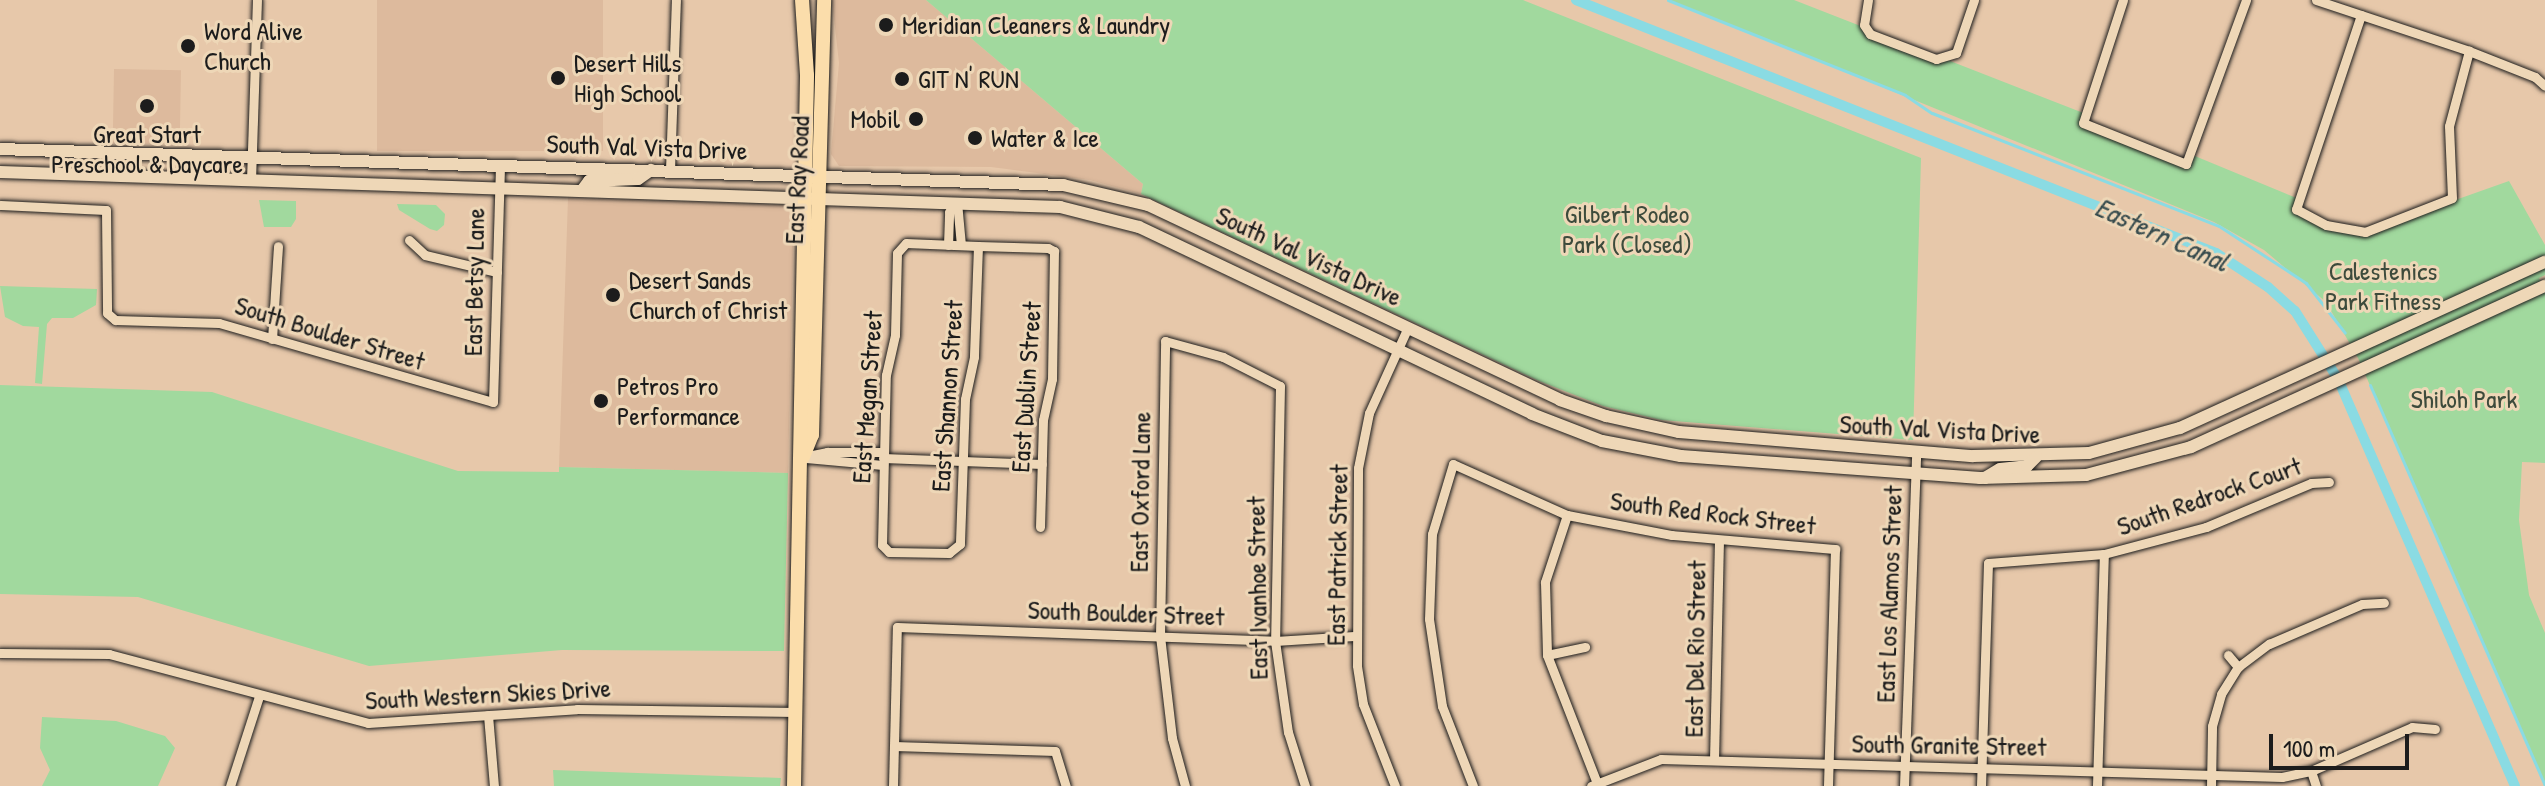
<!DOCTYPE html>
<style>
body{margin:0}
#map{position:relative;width:2545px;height:786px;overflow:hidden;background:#e7c8aa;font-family:"Patrick Hand",sans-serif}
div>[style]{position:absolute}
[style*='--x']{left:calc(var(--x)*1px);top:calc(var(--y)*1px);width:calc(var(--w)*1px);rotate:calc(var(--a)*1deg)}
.built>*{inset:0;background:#ddba9d;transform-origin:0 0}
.green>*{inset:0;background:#a1d99e}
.stream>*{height:3px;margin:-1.5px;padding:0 1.5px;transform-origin:1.5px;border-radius:1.5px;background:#8adbe3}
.canal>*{height:10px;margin:-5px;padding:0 5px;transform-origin:5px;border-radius:5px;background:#8adbe3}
.roads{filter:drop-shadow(0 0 2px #1c1c1c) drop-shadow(0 0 2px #1c1c1c)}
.minor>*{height:9px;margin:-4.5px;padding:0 4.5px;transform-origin:4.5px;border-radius:4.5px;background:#eed7b7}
.secondary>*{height:12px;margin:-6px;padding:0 6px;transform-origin:6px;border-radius:6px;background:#eed7b7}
.primary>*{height:14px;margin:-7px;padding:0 7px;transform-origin:7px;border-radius:7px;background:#fbddab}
.dots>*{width:22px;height:22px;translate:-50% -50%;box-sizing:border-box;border:4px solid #eed7b7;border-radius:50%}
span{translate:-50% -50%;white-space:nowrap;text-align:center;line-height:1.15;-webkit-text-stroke:6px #eed7b7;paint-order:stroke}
.poi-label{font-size:26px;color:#1c1c1c}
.left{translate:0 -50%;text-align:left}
.right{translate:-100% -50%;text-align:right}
.street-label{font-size:26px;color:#1c1c1c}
.park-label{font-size:26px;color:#3d4b3c}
.water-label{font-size:28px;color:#384c4e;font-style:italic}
.scale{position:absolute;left:2269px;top:734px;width:140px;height:36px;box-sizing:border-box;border:4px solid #1c1c1c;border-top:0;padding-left:10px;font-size:24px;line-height:28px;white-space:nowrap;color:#1c1c1c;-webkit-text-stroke:6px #eed7b7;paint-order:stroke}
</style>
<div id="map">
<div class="built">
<div style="left:377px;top:0;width:226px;height:151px"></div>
<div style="clip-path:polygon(832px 0,926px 0,1143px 184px,1141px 194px,1090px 180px,991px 167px,839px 166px,831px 154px,839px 63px)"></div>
<div style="left:114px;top:69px;width:67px;height:74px;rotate:1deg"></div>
<div style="clip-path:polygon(568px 198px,786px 205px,794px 210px,788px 473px,559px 467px)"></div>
</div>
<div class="green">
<div style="clip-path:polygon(926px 0,1523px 0,1921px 158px,1913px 440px,1661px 420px,1603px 406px,1539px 381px,1141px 194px,1143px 184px)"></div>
<div style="clip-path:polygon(1669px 0,1794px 0,2086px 114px,2083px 123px,2186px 164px,2190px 154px,2299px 199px,2296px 209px,2326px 225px,2365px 232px,2509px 181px,2545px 245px,2545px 275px,2539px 278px,2545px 290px,2545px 463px,2522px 462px,2519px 520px,2529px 595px,2545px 633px,2545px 785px,2358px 358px,2326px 302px,2264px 250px,2214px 222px)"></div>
<div style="clip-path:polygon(259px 200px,296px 201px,296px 219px,291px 227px,264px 227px)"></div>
<div style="clip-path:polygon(397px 204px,436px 205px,445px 214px,444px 225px,437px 231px,430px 229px,399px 210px)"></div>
<div style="clip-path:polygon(0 286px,97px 289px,96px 305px,73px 318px,52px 318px,47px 324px,42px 384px,35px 383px,39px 327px,23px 326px,5px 317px)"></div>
<div style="clip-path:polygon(0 385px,212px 392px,458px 471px,559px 472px,559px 467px,788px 473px,784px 651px,562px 650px,369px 666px,138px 597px,0 594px)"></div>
<div style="clip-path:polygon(42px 717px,116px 721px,165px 736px,175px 748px,158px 786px,42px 786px,50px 770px,40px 748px)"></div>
<div style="clip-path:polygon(553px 770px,781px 778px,780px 786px,554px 786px)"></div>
</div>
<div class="stream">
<div style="--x:1668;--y:0;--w:255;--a:21.8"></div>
<div style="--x:1905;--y:95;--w:32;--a:34"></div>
<div style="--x:1932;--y:113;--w:308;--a:21.5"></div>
<div style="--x:2219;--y:226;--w:104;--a:33.2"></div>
<div style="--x:2306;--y:283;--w:63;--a:52"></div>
<div style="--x:2370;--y:385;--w:437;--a:66.4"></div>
</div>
<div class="canal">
<div style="--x:1576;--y:0;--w:688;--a:21.57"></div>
<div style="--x:2216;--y:253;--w:62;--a:33.2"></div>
<div style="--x:2268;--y:287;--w:36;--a:42"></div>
<div style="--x:2295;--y:311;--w:80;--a:57.7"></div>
<div style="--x:2338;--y:379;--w:444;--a:66.5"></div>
</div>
<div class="roads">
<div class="minor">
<div style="--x:1868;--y:0;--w:25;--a:99"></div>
<div style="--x:1864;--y:25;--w:11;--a:56"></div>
<div style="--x:1870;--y:34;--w:71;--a:20.7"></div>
<div style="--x:1936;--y:59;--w:21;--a:-17"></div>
<div style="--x:1956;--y:53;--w:56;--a:-71.2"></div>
<div style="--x:2123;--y:0;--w:129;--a:108"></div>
<div style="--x:2083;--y:123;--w:111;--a:21.7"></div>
<div style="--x:2186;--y:164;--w:175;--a:-69.9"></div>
<div style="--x:2316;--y:0;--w:161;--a:18.4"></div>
<div style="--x:2469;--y:51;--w:71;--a:21.5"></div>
<div style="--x:2535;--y:77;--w:13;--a:42"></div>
<div style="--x:2361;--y:15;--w:205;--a:108.5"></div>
<div style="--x:2296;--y:209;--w:34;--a:28"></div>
<div style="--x:2326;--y:225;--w:40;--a:10"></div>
<div style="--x:2365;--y:232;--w:93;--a:-21.3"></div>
<div style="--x:2452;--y:198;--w:72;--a:-92.4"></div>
<div style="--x:2449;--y:126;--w:78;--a:-75.1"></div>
<div style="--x:670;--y:170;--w:170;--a:-88"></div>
<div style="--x:251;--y:180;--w:180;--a:-88.1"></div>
<div style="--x:0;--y:205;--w:106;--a:2.7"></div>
<div style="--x:106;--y:210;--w:103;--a:89.4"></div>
<div style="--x:107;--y:313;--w:11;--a:41"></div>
<div style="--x:115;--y:320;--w:104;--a:1.7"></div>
<div style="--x:219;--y:323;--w:285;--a:16.1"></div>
<div style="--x:493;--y:402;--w:238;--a:-88.3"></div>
<div style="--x:409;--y:240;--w:22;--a:43"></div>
<div style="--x:425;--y:255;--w:74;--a:13.3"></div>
<div style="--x:948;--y:245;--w:33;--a:-88"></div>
<div style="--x:949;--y:212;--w:13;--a:-51"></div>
<div style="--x:957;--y:202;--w:43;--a:84.7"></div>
<div style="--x:978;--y:246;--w:111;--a:92.1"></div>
<div style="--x:974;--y:357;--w:43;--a:102.1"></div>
<div style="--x:965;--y:399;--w:145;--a:92"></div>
<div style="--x:960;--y:544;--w:14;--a:141"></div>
<div style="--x:949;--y:553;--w:60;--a:-179"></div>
<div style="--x:889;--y:552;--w:10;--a:-135"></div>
<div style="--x:882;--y:545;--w:170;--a:-88.7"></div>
<div style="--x:886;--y:375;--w:41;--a:-77.3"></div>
<div style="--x:895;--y:335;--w:82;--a:-88.6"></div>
<div style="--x:897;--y:253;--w:13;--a:-48"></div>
<div style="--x:906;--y:243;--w:72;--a:2.4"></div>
<div style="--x:978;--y:246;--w:70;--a:1.6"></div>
<div style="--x:1048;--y:248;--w:7;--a:27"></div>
<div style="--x:1054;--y:251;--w:128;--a:90.9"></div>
<div style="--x:1052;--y:379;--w:42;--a:102.4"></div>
<div style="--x:1043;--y:420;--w:107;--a:91.6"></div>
<div style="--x:272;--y:339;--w:93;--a:-86.3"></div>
<div style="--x:803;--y:457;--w:25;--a:-12"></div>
<div style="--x:827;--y:452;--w:57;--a:0"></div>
<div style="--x:806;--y:458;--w:77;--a:5.2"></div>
<div style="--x:883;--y:458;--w:159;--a:2.2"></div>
<div style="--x:1567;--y:515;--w:71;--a:108.2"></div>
<div style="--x:1545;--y:582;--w:73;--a:88.4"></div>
<div style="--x:1547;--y:655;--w:141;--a:68.7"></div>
<div style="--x:0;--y:653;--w:109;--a:0.5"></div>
<div style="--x:109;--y:654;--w:268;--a:14.9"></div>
<div style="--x:368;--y:723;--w:209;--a:-3.8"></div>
<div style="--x:577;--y:709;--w:219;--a:0.8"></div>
<div style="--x:1547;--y:655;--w:39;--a:-12"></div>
<div style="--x:2228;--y:655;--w:16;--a:50"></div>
<div style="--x:488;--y:715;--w:71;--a:85.2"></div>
<div style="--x:894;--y:746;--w:161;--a:1.8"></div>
<div style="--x:1055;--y:751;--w:37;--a:73"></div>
<div style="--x:1714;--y:760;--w:220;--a:-88.7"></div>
<div style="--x:2311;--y:771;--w:16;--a:72"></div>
<div style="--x:230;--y:786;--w:95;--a:-72.1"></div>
<div style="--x:893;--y:786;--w:159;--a:-88.6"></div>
<div style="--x:897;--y:627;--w:378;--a:2.1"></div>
<div style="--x:1275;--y:641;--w:79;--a:-3.6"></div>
<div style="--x:1185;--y:786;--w:50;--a:-105.2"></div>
<div style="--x:1172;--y:738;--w:103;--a:-96.7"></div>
<div style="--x:1160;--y:636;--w:295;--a:-89"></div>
<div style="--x:1165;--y:341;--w:60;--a:15.4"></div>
<div style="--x:1223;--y:357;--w:64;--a:27"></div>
<div style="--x:1280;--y:386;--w:255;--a:91.1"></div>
<div style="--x:1275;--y:641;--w:92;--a:81.9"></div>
<div style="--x:1288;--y:732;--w:57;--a:72.5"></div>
<div style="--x:1395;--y:786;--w:88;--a:-111.3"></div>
<div style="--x:1363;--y:704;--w:39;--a:-99"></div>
<div style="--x:1357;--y:665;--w:197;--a:-89.7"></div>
<div style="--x:1358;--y:468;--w:56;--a:-78.7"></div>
<div style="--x:1369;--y:413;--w:94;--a:-65.6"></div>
<div style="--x:1473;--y:786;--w:86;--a:-111.2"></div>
<div style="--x:1442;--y:706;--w:88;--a:-98.5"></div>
<div style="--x:1429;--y:619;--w:85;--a:-88"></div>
<div style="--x:1432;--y:534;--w:73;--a:-73.3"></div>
<div style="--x:1453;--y:464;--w:125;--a:24.1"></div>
<div style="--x:1567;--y:515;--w:107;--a:10.8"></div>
<div style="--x:1672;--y:535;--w:164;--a:4.9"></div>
<div style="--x:1835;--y:549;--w:237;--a:91.7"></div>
<div style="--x:1591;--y:786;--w:75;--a:-21.1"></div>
<div style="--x:1661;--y:759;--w:621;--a:1.66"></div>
<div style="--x:2282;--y:777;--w:30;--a:-12"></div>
<div style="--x:2311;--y:771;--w:110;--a:-23.5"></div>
<div style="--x:2412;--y:727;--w:23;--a:5"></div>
<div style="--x:1904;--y:786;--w:335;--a:-87.9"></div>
<div style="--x:1981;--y:786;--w:223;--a:-88.2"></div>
<div style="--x:1988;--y:563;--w:116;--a:-4.4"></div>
<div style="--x:2104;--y:554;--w:106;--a:-14.8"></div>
<div style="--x:2206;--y:527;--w:114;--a:-22.7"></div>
<div style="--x:2311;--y:483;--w:18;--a:-3"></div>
<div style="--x:2097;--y:786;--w:232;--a:-88.3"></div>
<div style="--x:2211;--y:786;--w:60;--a:-89"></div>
<div style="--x:2212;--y:726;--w:33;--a:-74"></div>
<div style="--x:2221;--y:694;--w:32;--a:-58"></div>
<div style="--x:2238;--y:667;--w:39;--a:-37"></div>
<div style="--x:2269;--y:644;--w:101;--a:-23.3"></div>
<div style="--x:2362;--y:604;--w:22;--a:-3"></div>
</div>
<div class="secondary">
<div style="--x:0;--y:149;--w:1064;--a:1.94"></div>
<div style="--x:1063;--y:185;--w:87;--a:13.2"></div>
<div style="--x:1148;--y:205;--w:456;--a:25.3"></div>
<div style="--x:1560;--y:400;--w:49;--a:19.2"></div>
<div style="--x:1606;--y:416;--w:75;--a:12.4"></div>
<div style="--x:1679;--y:432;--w:295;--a:4.7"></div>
<div style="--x:1973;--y:456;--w:116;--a:-1.5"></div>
<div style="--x:2089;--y:453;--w:94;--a:-15.4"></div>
<div style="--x:2180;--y:428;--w:401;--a:-24.5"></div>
<div style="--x:0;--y:172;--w:1061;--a:1.89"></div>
<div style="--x:1060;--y:207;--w:81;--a:14.2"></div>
<div style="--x:1139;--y:227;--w:435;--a:25.4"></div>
<div style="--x:1532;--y:414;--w:75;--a:21.1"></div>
<div style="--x:1602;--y:441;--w:80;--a:10.8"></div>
<div style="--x:1681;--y:456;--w:300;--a:4.2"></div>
<div style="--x:1980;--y:478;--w:106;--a:-1.6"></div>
<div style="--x:2086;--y:475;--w:109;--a:-14.9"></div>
<div style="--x:2191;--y:447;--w:389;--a:-24.5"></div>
<div style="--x:583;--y:189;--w:10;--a:-53"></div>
<div style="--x:589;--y:181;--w:49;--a:-2.3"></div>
<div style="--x:638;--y:179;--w:16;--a:-35"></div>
<div style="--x:1985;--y:478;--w:17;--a:-31"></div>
<div style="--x:2000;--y:469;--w:27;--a:-6"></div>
<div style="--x:2027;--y:466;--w:13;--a:-45"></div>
</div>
<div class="primary">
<div style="--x:803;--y:457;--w:24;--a:-68"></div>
<div style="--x:812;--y:435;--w:435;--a:-88.4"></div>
<div style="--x:794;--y:786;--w:711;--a:-88.95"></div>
<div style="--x:807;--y:75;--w:75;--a:-93.8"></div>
</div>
</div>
<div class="dots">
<div style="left:886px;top:25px;background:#1c1c1c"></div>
<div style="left:188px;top:46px;background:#1c1c1c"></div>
<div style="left:558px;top:78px;background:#1c1c1c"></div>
<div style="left:902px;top:79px;background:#1c1c1c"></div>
<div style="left:147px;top:106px;background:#1c1c1c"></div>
<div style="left:916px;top:119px;background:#1c1c1c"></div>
<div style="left:975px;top:138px;background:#1c1c1c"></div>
<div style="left:613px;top:295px;background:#1c1c1c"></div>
<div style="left:601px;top:401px;background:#1c1c1c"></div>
</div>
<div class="poi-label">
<span class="left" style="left:902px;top:25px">Meridian Cleaners &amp; Laundry</span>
<span class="left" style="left:204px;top:46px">Word Alive<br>Church</span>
<span class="left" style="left:574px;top:78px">Desert Hills<br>High School</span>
<span class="left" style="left:918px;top:79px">GIT N' RUN</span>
<span class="right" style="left:900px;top:119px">Mobil</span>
<span style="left:147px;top:149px">Great Start<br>Preschool &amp; Daycare</span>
<span class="left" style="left:991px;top:138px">Water &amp; Ice</span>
<span class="left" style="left:629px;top:295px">Desert Sands<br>Church of Christ</span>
<span class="left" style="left:617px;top:401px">Petros Pro<br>Performance</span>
</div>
<div class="street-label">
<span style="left:647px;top:147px;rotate:2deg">South Val Vista Drive</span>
<span style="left:797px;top:180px;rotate:-87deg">East Ray Road</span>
<span style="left:1309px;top:256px;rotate:25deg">South Val Vista Drive</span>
<span style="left:474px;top:282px;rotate:-89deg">East Betsy Lane</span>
<span style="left:330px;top:333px;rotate:17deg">South Boulder Street</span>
<span style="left:1026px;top:387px;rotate:-86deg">East Dublin Street</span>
<span style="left:947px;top:396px;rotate:-86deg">East Shannon Street</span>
<span style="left:867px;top:397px;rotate:-86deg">East Megan Street</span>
<span style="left:1940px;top:429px;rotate:3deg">South Val Vista Drive</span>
<span style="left:1140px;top:492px;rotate:-89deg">East Oxford Lane</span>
<span style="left:2209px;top:496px;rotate:-19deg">South Redrock Court</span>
<span style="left:1713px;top:513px;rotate:7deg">South Red Rock Street</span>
<span style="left:1337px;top:555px;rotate:-89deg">East Patrick Street</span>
<span style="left:1257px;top:588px;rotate:-91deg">East Ivanhoe Street</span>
<span style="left:1889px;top:594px;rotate:-88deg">East Los Alamos Street</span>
<span style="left:1126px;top:613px;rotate:2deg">South Boulder Street</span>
<span style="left:1695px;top:649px;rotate:-89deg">East Del Rio Street</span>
<span style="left:488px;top:694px;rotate:-3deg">South Western Skies Drive</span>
<span style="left:1949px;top:745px;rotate:1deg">South Granite Street</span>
</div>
<div class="park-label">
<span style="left:1627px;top:229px">Gilbert Rodeo<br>Park (Closed)</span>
<span style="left:2383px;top:286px">Calestenics<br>Park Fitness</span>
<span style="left:2464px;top:399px">Shiloh Park</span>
</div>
<div class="water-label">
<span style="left:2162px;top:234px;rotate:24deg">Eastern Canal</span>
</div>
<div class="scale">100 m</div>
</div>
